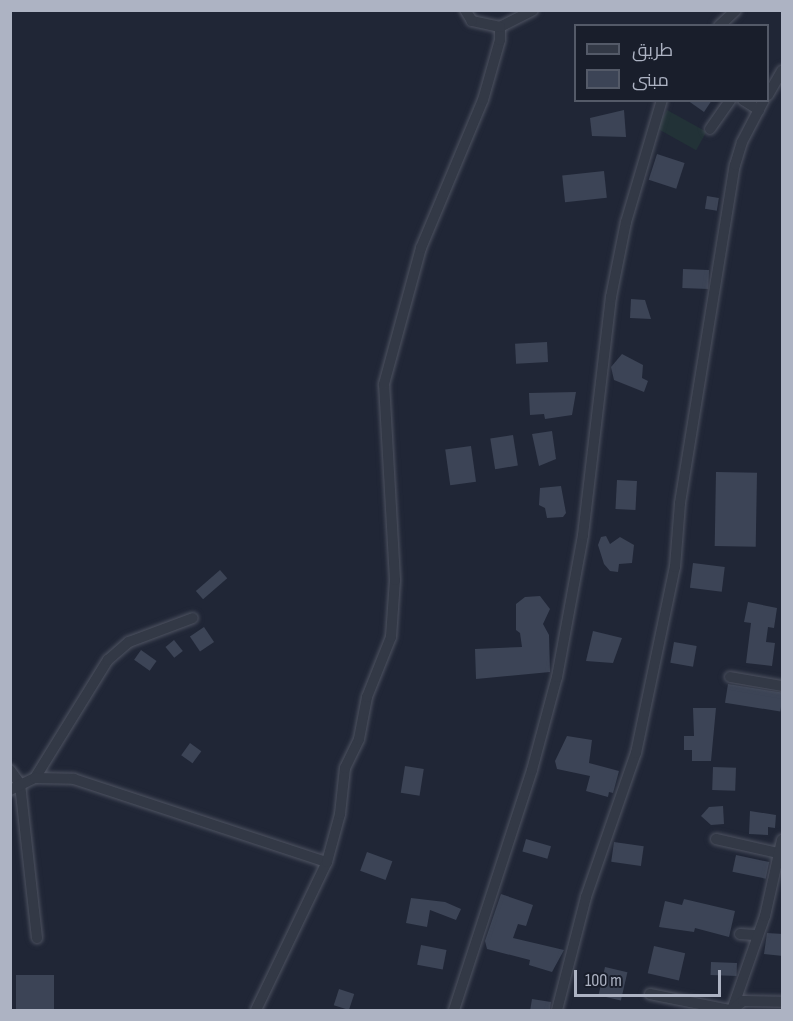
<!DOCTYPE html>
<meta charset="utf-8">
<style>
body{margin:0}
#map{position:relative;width:793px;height:1021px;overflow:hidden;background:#202636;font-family:"Sofia Sans Condensed",Cairo,sans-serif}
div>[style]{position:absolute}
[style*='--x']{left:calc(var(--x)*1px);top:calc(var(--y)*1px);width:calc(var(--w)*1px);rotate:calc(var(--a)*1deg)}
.green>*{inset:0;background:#223237;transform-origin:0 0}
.building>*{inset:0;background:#3c4456;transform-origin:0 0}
.roads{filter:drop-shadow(0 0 2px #4e5361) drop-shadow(0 0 2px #4e5361)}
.street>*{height:10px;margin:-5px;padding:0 5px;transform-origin:5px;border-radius:5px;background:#333946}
span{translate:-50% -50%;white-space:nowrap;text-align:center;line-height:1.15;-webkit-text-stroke:4.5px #191e2b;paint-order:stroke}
.frame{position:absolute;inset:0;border:12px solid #adb3c3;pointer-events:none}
.legend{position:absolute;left:574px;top:24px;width:195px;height:78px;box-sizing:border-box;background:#191e2b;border:2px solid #545a68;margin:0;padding:8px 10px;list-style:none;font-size:18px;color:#adb3c3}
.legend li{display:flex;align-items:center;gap:12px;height:30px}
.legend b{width:30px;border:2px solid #545a68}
.scale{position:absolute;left:574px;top:970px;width:147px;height:27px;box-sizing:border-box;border:3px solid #adb3c3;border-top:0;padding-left:8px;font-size:18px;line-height:21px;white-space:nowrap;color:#adb3c3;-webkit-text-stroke:4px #191e2b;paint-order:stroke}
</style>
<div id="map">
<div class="green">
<div style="left:667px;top:110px;width:45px;height:21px;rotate:29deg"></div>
</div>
<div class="building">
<div style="clip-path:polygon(687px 100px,712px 100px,704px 112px)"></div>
<div style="clip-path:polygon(624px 110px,626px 137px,592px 136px,590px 118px)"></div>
<div style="left:657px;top:154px;width:29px;height:27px;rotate:18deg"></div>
<div style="left:604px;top:171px;width:27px;height:42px;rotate:84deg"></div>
<div style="left:707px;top:196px;width:12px;height:13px;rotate:9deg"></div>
<div style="left:683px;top:269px;width:26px;height:19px;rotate:2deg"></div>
<div style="clip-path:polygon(631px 299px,645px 300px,651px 319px,630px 318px)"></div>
<div style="left:547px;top:342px;width:20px;height:32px;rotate:87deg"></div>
<div style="clip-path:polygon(622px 354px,643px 365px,642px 378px,648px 381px,644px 392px,614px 380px,611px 367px)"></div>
<div style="clip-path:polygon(576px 392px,572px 415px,545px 419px,544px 414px,530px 415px,529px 393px)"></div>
<div style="clip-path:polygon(552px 431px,556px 459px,539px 466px,532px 434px)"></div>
<div style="left:513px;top:435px;width:31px;height:23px;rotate:81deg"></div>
<div style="left:471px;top:446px;width:36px;height:26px;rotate:82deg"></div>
<div style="left:716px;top:472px;width:41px;height:74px;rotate:1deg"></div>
<div style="left:617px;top:480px;width:20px;height:29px;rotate:3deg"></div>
<div style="clip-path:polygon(561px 486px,566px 513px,563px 517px,547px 518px,545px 508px,539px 505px,540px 488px)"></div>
<div style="clip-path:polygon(606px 536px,610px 544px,620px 537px,634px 545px,632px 563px,619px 564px,618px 572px,610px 571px,604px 564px,598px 545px,601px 537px)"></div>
<div style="left:693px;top:563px;width:32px;height:25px;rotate:7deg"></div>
<div style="left:220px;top:570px;width:11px;height:32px;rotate:49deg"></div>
<div style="clip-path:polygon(540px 596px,550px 609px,543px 624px,549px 635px,550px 672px,476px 679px,475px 649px,522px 647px,520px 633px,516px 630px,516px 604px,525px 597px)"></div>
<div style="clip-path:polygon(748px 602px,777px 608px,774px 628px,768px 627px,766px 642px,775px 643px,772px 666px,746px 663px,751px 623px,744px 622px)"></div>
<div style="left:204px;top:627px;width:18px;height:17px;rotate:56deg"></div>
<div style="clip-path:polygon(593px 631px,622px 638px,613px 663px,586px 661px)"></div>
<div style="left:174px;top:640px;width:14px;height:11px;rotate:51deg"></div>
<div style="left:674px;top:642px;width:23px;height:21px;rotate:10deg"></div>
<div style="left:141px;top:650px;width:19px;height:12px;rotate:35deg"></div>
<div style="left:728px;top:684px;width:56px;height:19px;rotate:9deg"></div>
<div style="clip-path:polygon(693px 708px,716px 708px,711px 761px,692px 761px,692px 750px,684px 750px,684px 736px,694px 736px)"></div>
<div style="clip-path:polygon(567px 736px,592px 740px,589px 763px,619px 771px,613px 793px,609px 792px,608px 797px,586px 791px,590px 776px,557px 769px,555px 761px)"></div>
<div style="left:190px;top:743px;width:14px;height:15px;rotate:36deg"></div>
<div style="left:405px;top:766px;width:19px;height:27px;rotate:9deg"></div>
<div style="left:713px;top:767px;width:23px;height:23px;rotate:2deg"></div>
<div style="clip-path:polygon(723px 806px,724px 824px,711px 825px,701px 816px,709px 807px)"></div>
<div style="clip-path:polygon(750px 811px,776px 815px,775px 828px,768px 827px,768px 835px,749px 834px)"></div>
<div style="left:526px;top:839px;width:26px;height:13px;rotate:16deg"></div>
<div style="left:614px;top:842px;width:30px;height:20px;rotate:8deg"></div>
<div style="left:367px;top:852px;width:27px;height:20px;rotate:20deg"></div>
<div style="left:736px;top:855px;width:34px;height:17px;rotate:12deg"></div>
<div style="clip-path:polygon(501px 894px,533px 905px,526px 926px,518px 924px,513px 938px,564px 950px,552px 972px,529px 965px,530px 960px,487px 949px,485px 941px)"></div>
<div style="clip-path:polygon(411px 898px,445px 902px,461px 909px,456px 920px,430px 910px,427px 927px,406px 923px)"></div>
<div style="clip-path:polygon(684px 899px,735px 911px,729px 937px,695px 928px,694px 932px,659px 927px,665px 901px,682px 905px)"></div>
<div style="clip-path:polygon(767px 933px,783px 934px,783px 956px,764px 954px)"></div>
<div style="left:421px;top:945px;width:26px;height:20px;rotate:11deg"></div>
<div style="left:654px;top:946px;width:32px;height:28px;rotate:13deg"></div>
<div style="left:711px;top:962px;width:26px;height:13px;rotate:2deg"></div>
<div style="left:605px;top:967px;width:23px;height:29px;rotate:13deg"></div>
<div style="left:16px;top:975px;width:38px;height:36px"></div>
<div style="left:339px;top:989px;width:16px;height:17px;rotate:18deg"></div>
<div style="clip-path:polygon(532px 999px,551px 1002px,550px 1010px,530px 1011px)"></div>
</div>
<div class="roads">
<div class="street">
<div style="--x:719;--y:26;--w:23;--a:-43"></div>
<div style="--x:500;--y:27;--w:37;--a:-27"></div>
<div style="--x:768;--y:95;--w:28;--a:-60"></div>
<div style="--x:743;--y:100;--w:19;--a:32"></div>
<div style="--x:710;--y:129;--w:35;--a:-55"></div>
<div style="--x:730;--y:677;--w:53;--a:9.8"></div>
<div style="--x:10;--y:770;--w:17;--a:54"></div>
<div style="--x:20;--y:784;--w:155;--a:83.7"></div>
<div style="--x:35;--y:778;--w:139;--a:-58.3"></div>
<div style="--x:108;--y:660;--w:28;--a:-41"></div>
<div style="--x:129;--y:642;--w:68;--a:-20.6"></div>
<div style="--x:10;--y:790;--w:28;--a:-26"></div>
<div style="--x:35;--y:778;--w:39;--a:1"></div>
<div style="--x:74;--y:779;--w:266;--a:18.2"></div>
<div style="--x:716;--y:839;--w:64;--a:12.7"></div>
<div style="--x:740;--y:934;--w:15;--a:4"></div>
<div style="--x:650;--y:994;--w:82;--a:11.3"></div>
<div style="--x:256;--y:1010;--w:164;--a:-64.4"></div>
<div style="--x:327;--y:862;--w:50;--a:-74.8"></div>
<div style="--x:340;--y:814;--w:46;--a:-83.8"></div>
<div style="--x:345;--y:768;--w:32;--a:-64"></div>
<div style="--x:359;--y:739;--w:43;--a:-79.2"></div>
<div style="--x:367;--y:697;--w:65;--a:-68.2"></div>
<div style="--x:391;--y:637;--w:57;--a:-86"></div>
<div style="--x:395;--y:580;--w:196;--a:-93.2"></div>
<div style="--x:384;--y:384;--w:141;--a:-74.8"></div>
<div style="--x:421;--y:248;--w:160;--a:-67.3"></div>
<div style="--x:483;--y:100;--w:62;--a:-74.2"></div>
<div style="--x:500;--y:40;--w:13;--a:-90"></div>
<div style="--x:500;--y:27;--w:29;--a:-168"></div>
<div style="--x:472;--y:21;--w:13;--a:-122"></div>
<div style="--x:454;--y:1010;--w:252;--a:-72"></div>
<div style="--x:532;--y:770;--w:96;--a:-75"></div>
<div style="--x:557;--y:677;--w:144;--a:-79.6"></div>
<div style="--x:583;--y:535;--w:240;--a:-83.3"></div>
<div style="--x:611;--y:297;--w:76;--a:-78.7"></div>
<div style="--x:626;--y:222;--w:127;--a:-73.6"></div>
<div style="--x:557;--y:1010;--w:117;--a:-75.6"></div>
<div style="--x:586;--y:897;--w:152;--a:-70.9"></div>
<div style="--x:636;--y:753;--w:190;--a:-78.2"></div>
<div style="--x:675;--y:567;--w:64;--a:-85.5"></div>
<div style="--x:680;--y:503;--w:342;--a:-80.8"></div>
<div style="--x:735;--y:165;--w:24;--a:-73"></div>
<div style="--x:742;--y:142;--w:47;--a:-62.4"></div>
<div style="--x:732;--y:1010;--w:100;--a:-70.7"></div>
<div style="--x:765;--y:916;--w:78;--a:-77.4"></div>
<div style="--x:732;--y:1010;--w:14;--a:-39"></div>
<div style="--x:743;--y:1001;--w:39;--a:1"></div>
</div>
</div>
<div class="frame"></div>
<ul class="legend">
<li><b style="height:8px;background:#333946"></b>طريق</li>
<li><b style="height:16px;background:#3c4456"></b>مبنى</li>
</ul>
<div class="scale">100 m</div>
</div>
